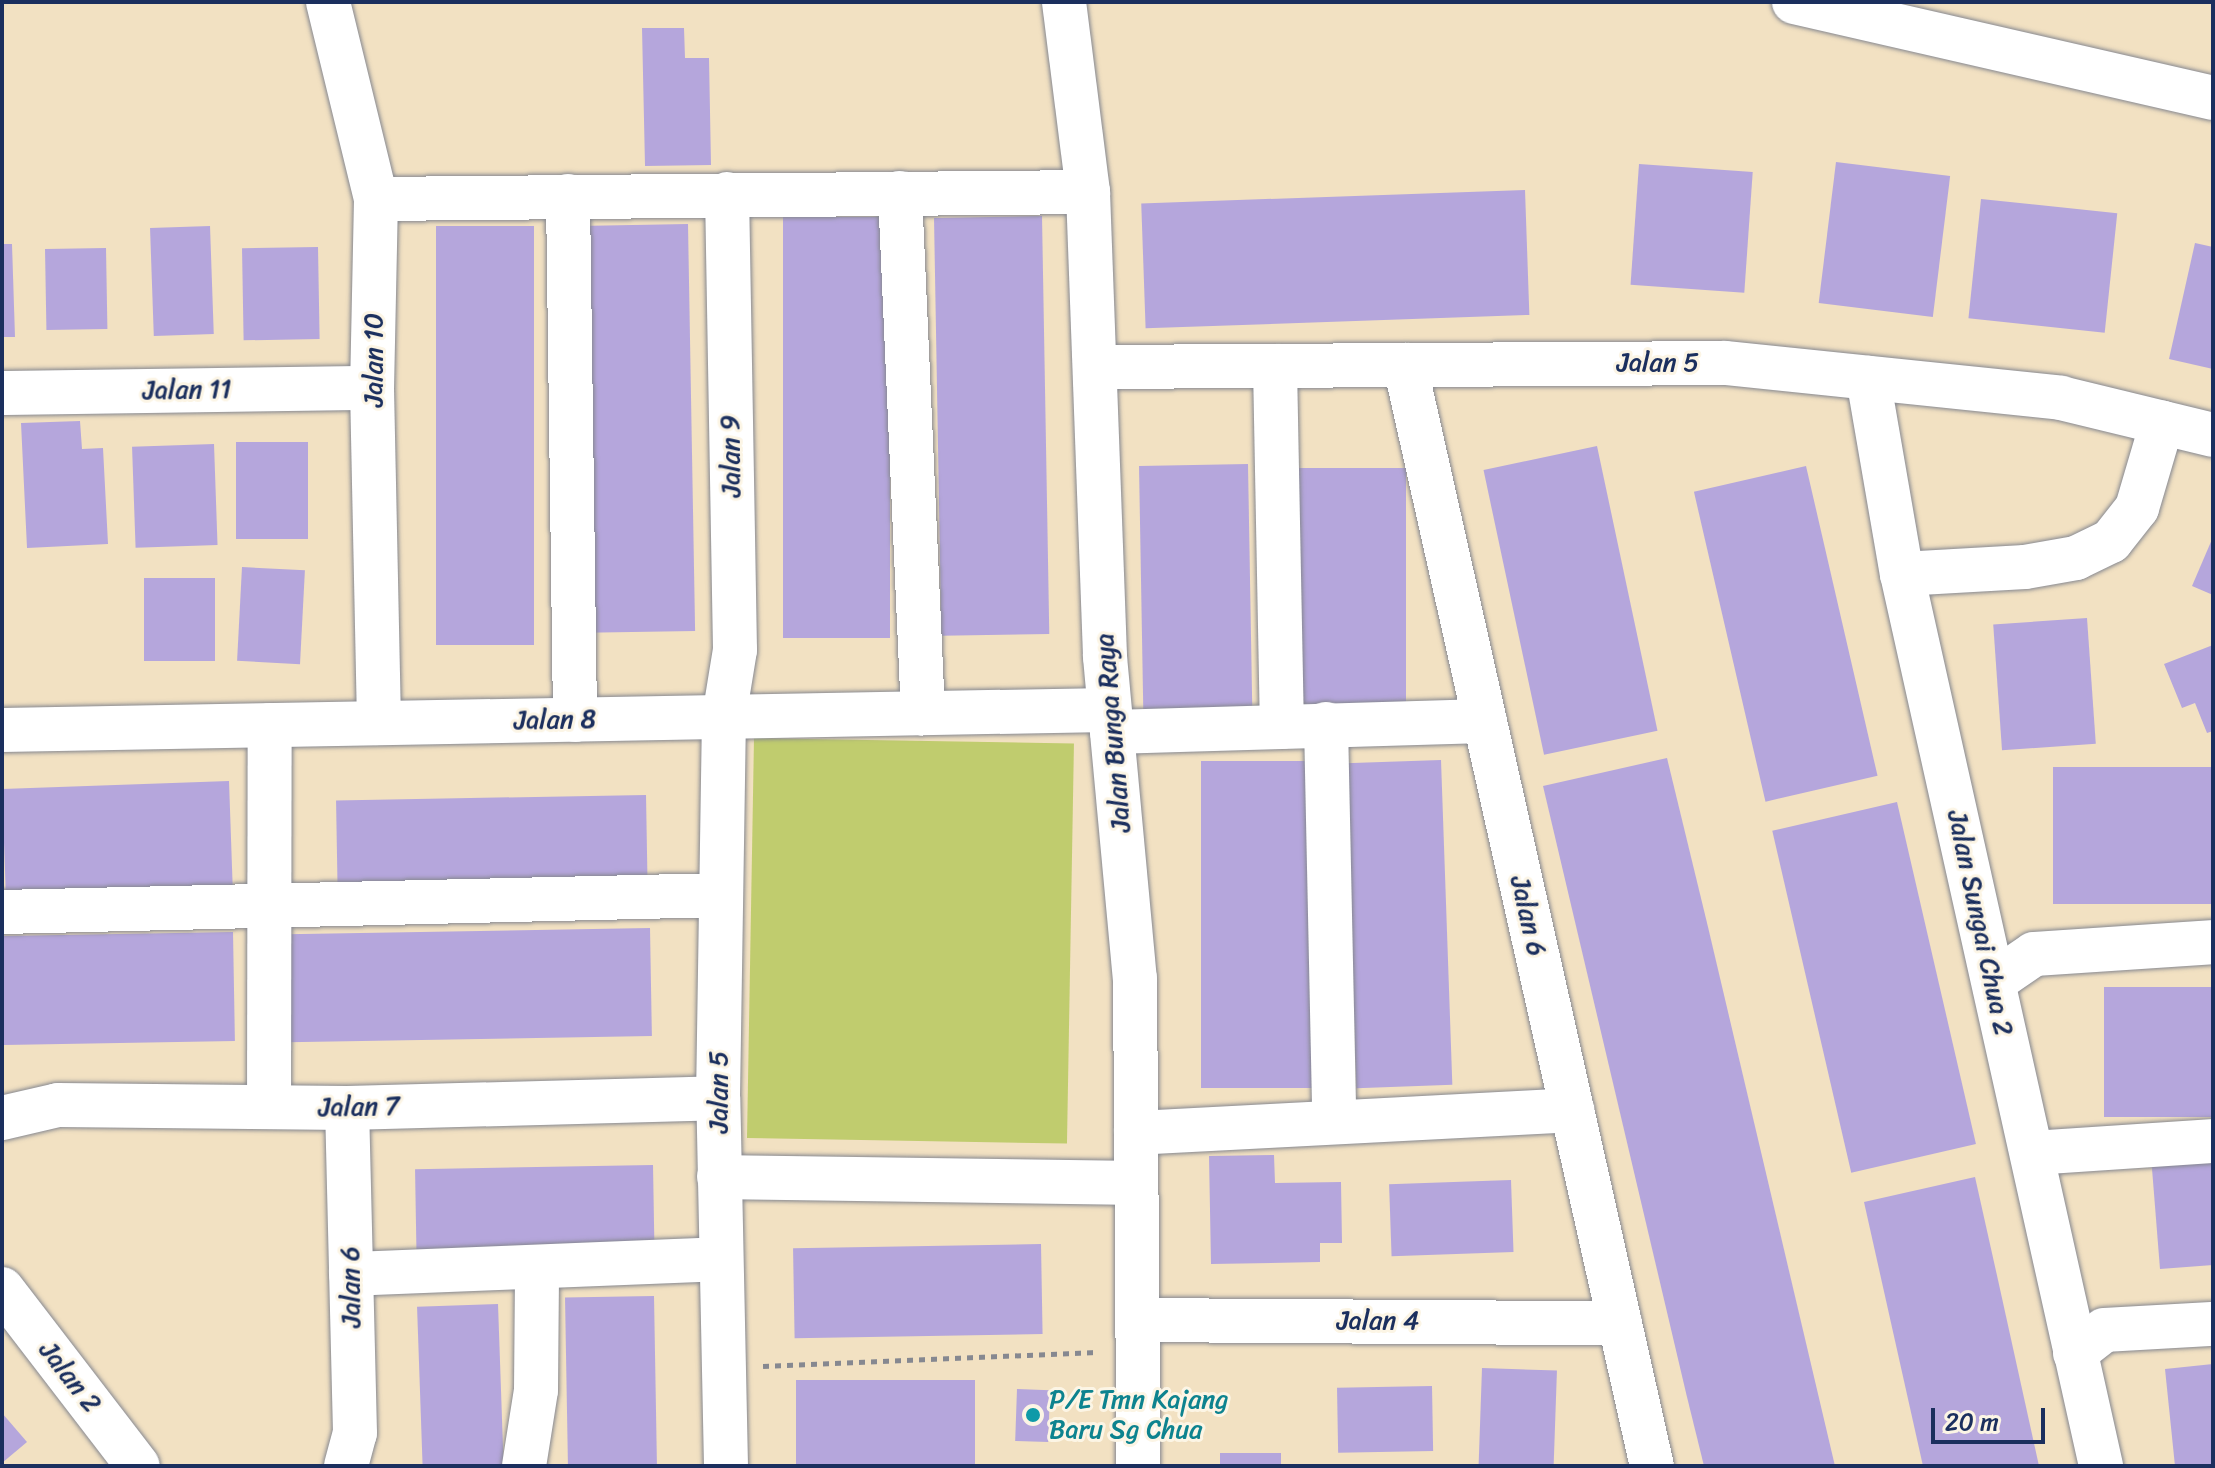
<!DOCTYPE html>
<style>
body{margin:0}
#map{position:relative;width:2215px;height:1468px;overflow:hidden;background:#f2e1c2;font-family:Sriracha,sans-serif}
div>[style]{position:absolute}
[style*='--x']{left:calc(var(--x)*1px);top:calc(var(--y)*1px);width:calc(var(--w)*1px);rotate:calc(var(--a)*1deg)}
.green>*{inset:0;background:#c0cc6e;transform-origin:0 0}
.building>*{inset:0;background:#b5a6dc;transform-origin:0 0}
.path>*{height:5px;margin-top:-2.5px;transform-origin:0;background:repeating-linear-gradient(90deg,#868890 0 6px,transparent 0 12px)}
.roads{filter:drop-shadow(0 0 2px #868890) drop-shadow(0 0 2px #868890)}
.minor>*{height:44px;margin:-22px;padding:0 22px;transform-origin:22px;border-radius:22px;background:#fff}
.dots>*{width:22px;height:22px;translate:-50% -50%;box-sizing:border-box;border:4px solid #fcf5e5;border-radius:50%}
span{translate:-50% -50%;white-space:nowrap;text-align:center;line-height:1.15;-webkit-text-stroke:6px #fcf5e5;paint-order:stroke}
.street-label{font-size:26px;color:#1b2f5e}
.culture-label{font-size:26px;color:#0d838f}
.left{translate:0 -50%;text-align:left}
.frame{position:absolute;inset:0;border:4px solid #1b2f5e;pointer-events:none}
.scale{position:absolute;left:1931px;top:1408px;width:114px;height:36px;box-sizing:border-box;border:4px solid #1b2f5e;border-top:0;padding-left:10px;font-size:24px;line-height:28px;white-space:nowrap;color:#1b2f5e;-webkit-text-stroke:6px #fcf5e5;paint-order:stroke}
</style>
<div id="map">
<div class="green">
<div style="left:754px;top:738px;width:320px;height:400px;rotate:1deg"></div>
</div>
<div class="building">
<div style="clip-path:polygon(642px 28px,684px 28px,685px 58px,709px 58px,711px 165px,645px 166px)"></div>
<div style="left:1836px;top:162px;width:115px;height:142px;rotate:7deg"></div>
<div style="left:1639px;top:164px;width:114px;height:121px;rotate:4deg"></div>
<div style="left:1525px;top:190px;width:125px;height:384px;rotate:88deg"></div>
<div style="left:1981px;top:199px;width:137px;height:120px;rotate:6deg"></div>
<div style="left:1042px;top:216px;width:418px;height:108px;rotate:89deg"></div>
<div style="left:783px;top:217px;width:107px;height:421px"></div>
<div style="left:688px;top:224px;width:407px;height:110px;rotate:89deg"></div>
<div style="left:210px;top:226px;width:108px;height:60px;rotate:88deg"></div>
<div style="left:436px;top:226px;width:98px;height:419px"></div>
<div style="clip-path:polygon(2195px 243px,2213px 247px,2213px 369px,2169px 359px)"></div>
<div style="clip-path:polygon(2px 244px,12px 244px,15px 337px,2px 337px)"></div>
<div style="left:318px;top:247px;width:92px;height:76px;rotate:89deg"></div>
<div style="left:106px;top:248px;width:81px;height:61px;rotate:89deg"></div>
<div style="clip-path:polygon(80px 421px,82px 449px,103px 448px,108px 544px,27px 548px,21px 423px)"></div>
<div style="left:236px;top:442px;width:72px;height:97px"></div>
<div style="left:214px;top:444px;width:101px;height:82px;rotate:88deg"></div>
<div style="left:1597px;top:446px;width:291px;height:116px;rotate:78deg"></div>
<div style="left:1248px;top:464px;width:248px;height:109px;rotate:89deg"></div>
<div style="left:1806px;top:466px;width:318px;height:115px;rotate:77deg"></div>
<div style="left:1293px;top:468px;width:113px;height:246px"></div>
<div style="clip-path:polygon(2213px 537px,2213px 595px,2192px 586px)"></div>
<div style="left:242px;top:567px;width:63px;height:94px;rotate:3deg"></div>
<div style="left:144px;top:578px;width:71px;height:83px"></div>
<div style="left:2087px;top:618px;width:126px;height:94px;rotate:86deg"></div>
<div style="clip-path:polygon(2213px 645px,2213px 731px,2207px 733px,2195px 703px,2182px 708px,2164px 664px)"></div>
<div style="clip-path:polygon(1667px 758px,1708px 927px,1835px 1466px,1704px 1466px,1687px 1397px,1543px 786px)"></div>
<div style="left:1441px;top:760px;width:325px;height:96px;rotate:88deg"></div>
<div style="left:1201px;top:761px;width:117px;height:327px"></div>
<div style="left:2213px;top:767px;width:137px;height:160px;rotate:90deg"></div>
<div style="left:229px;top:781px;width:109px;height:227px;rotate:88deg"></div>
<div style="left:646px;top:795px;width:89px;height:310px;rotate:89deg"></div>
<div style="left:1897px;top:802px;width:351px;height:128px;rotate:77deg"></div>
<div style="left:650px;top:928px;width:108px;height:379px;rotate:89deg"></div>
<div style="left:233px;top:932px;width:109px;height:231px;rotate:89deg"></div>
<div style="left:2213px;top:987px;width:130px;height:109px;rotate:90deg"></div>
<div style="clip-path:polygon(2213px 1151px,2213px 1265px,2160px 1269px,2151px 1156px)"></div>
<div style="clip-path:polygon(1274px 1155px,1275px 1183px,1341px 1182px,1342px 1243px,1320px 1243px,1320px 1262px,1211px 1264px,1209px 1156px)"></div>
<div style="left:653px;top:1165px;width:84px;height:238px;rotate:89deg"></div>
<div style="clip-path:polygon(1975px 1177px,1998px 1280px,2039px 1466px,1923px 1466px,1864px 1202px)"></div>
<div style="left:1511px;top:1180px;width:72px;height:122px;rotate:88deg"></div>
<div style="left:1041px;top:1244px;width:90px;height:248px;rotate:89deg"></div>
<div style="left:654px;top:1296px;width:170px;height:89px;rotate:89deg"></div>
<div style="left:498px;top:1304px;width:162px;height:81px;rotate:88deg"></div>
<div style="clip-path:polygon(2213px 1364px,2213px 1466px,2175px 1466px,2165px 1369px)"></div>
<div style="left:1482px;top:1368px;width:75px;height:98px;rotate:2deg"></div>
<div style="left:796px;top:1380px;width:179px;height:86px"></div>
<div style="left:1432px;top:1386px;width:65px;height:95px;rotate:89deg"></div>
<div style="left:1017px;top:1389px;width:33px;height:52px;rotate:2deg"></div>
<div style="clip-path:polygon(2px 1413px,27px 1442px,2px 1463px)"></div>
<div style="left:1220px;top:1453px;width:61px;height:13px"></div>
</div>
<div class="path">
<div style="--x:763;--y:1366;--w:334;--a:-2.4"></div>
</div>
<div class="roads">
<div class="minor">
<div style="--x:328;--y:2;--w:203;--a:76.3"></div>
<div style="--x:376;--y:199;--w:189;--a:91.2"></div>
<div style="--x:372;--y:388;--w:335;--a:88.8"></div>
<div style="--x:1064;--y:2;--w:192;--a:82.8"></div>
<div style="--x:1088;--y:192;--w:465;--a:87.9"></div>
<div style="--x:1105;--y:657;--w:322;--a:84.7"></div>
<div style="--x:1135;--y:978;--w:488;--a:89.6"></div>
<div style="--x:1794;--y:2;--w:430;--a:12.9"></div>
<div style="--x:900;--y:193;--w:521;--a:87.47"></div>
<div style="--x:568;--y:196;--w:524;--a:89.23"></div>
<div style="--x:376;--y:199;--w:712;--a:-0.56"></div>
<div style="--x:1405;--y:365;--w:1128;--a:77.36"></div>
<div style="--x:1275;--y:366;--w:361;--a:88.9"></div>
<div style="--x:1096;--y:367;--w:629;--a:-0.36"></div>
<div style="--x:1725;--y:363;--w:338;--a:5.9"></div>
<div style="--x:2061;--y:398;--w:156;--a:13.7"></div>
<div style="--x:1868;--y:378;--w:199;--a:80.2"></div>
<div style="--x:1902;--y:574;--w:914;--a:77.42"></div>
<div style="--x:2;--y:393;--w:370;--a:-0.8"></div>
<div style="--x:1902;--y:574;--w:123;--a:-3.3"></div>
<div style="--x:2025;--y:567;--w:52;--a:-10"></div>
<div style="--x:2076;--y:558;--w:39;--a:-26"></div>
<div style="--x:2111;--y:541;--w:42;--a:-51.8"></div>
<div style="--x:2137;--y:508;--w:89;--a:-73.6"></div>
<div style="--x:1326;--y:724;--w:397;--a:88.8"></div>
<div style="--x:2;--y:730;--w:1107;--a:-1.04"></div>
<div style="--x:1112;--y:732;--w:373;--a:-1.7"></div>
<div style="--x:2;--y:912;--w:719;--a:-1.35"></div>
<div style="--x:1996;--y:980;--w:46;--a:-34.4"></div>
<div style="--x:2034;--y:954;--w:179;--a:-3.8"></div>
<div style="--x:269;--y:1107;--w:382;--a:-89.9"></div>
<div style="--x:2;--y:1118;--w:57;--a:-13.1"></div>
<div style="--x:58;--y:1105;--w:289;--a:0.6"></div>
<div style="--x:347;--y:1108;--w:371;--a:-1.5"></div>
<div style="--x:1136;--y:1133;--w:437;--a:-3"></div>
<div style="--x:2032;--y:1153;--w:181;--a:-3.8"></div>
<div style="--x:719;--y:1177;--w:417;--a:0.8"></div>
<div style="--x:351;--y:1274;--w:370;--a:-2.3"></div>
<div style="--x:2;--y:1289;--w:223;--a:52.5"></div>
<div style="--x:1137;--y:1320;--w:483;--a:0.4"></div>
<div style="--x:2075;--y:1353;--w:37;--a:-38"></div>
<div style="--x:2104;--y:1330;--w:109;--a:-3.2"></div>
<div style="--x:346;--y:1466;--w:34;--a:-75"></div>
<div style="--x:355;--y:1433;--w:325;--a:-91.4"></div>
<div style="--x:524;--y:1466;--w:77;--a:-81"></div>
<div style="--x:536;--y:1390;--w:123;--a:-89.5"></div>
<div style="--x:726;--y:1466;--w:368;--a:-91.2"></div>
<div style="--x:718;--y:1098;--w:381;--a:-89.1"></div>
<div style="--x:724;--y:717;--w:68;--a:-80.7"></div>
<div style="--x:735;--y:650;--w:456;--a:-91"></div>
</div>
</div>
<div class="dots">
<div style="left:1033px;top:1415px;background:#0f9aa8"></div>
</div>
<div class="street-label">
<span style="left:374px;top:360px;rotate:-90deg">Jalan 10</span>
<span style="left:1658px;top:363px">Jalan 5</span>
<span style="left:187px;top:390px;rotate:-1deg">Jalan 11</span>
<span style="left:731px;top:456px;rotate:-91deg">Jalan 9</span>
<span style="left:555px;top:720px;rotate:-1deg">Jalan 8</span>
<span style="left:1113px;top:733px;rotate:-95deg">Jalan Bunga Raya</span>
<span style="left:1528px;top:916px;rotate:77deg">Jalan 6</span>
<span style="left:1980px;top:923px;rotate:78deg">Jalan Sungai Chua 2</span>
<span style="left:719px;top:1092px;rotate:-90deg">Jalan 5</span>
<span style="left:359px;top:1107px;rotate:-1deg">Jalan 7</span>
<span style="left:351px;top:1287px;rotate:-91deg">Jalan 6</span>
<span style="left:1378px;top:1321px">Jalan 4</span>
<span style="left:70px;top:1377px;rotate:52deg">Jalan 2</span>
</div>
<div class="culture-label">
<span class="left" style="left:1049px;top:1415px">P/E Tmn Kajang<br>Baru Sg Chua</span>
</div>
<div class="frame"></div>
<div class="scale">20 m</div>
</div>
